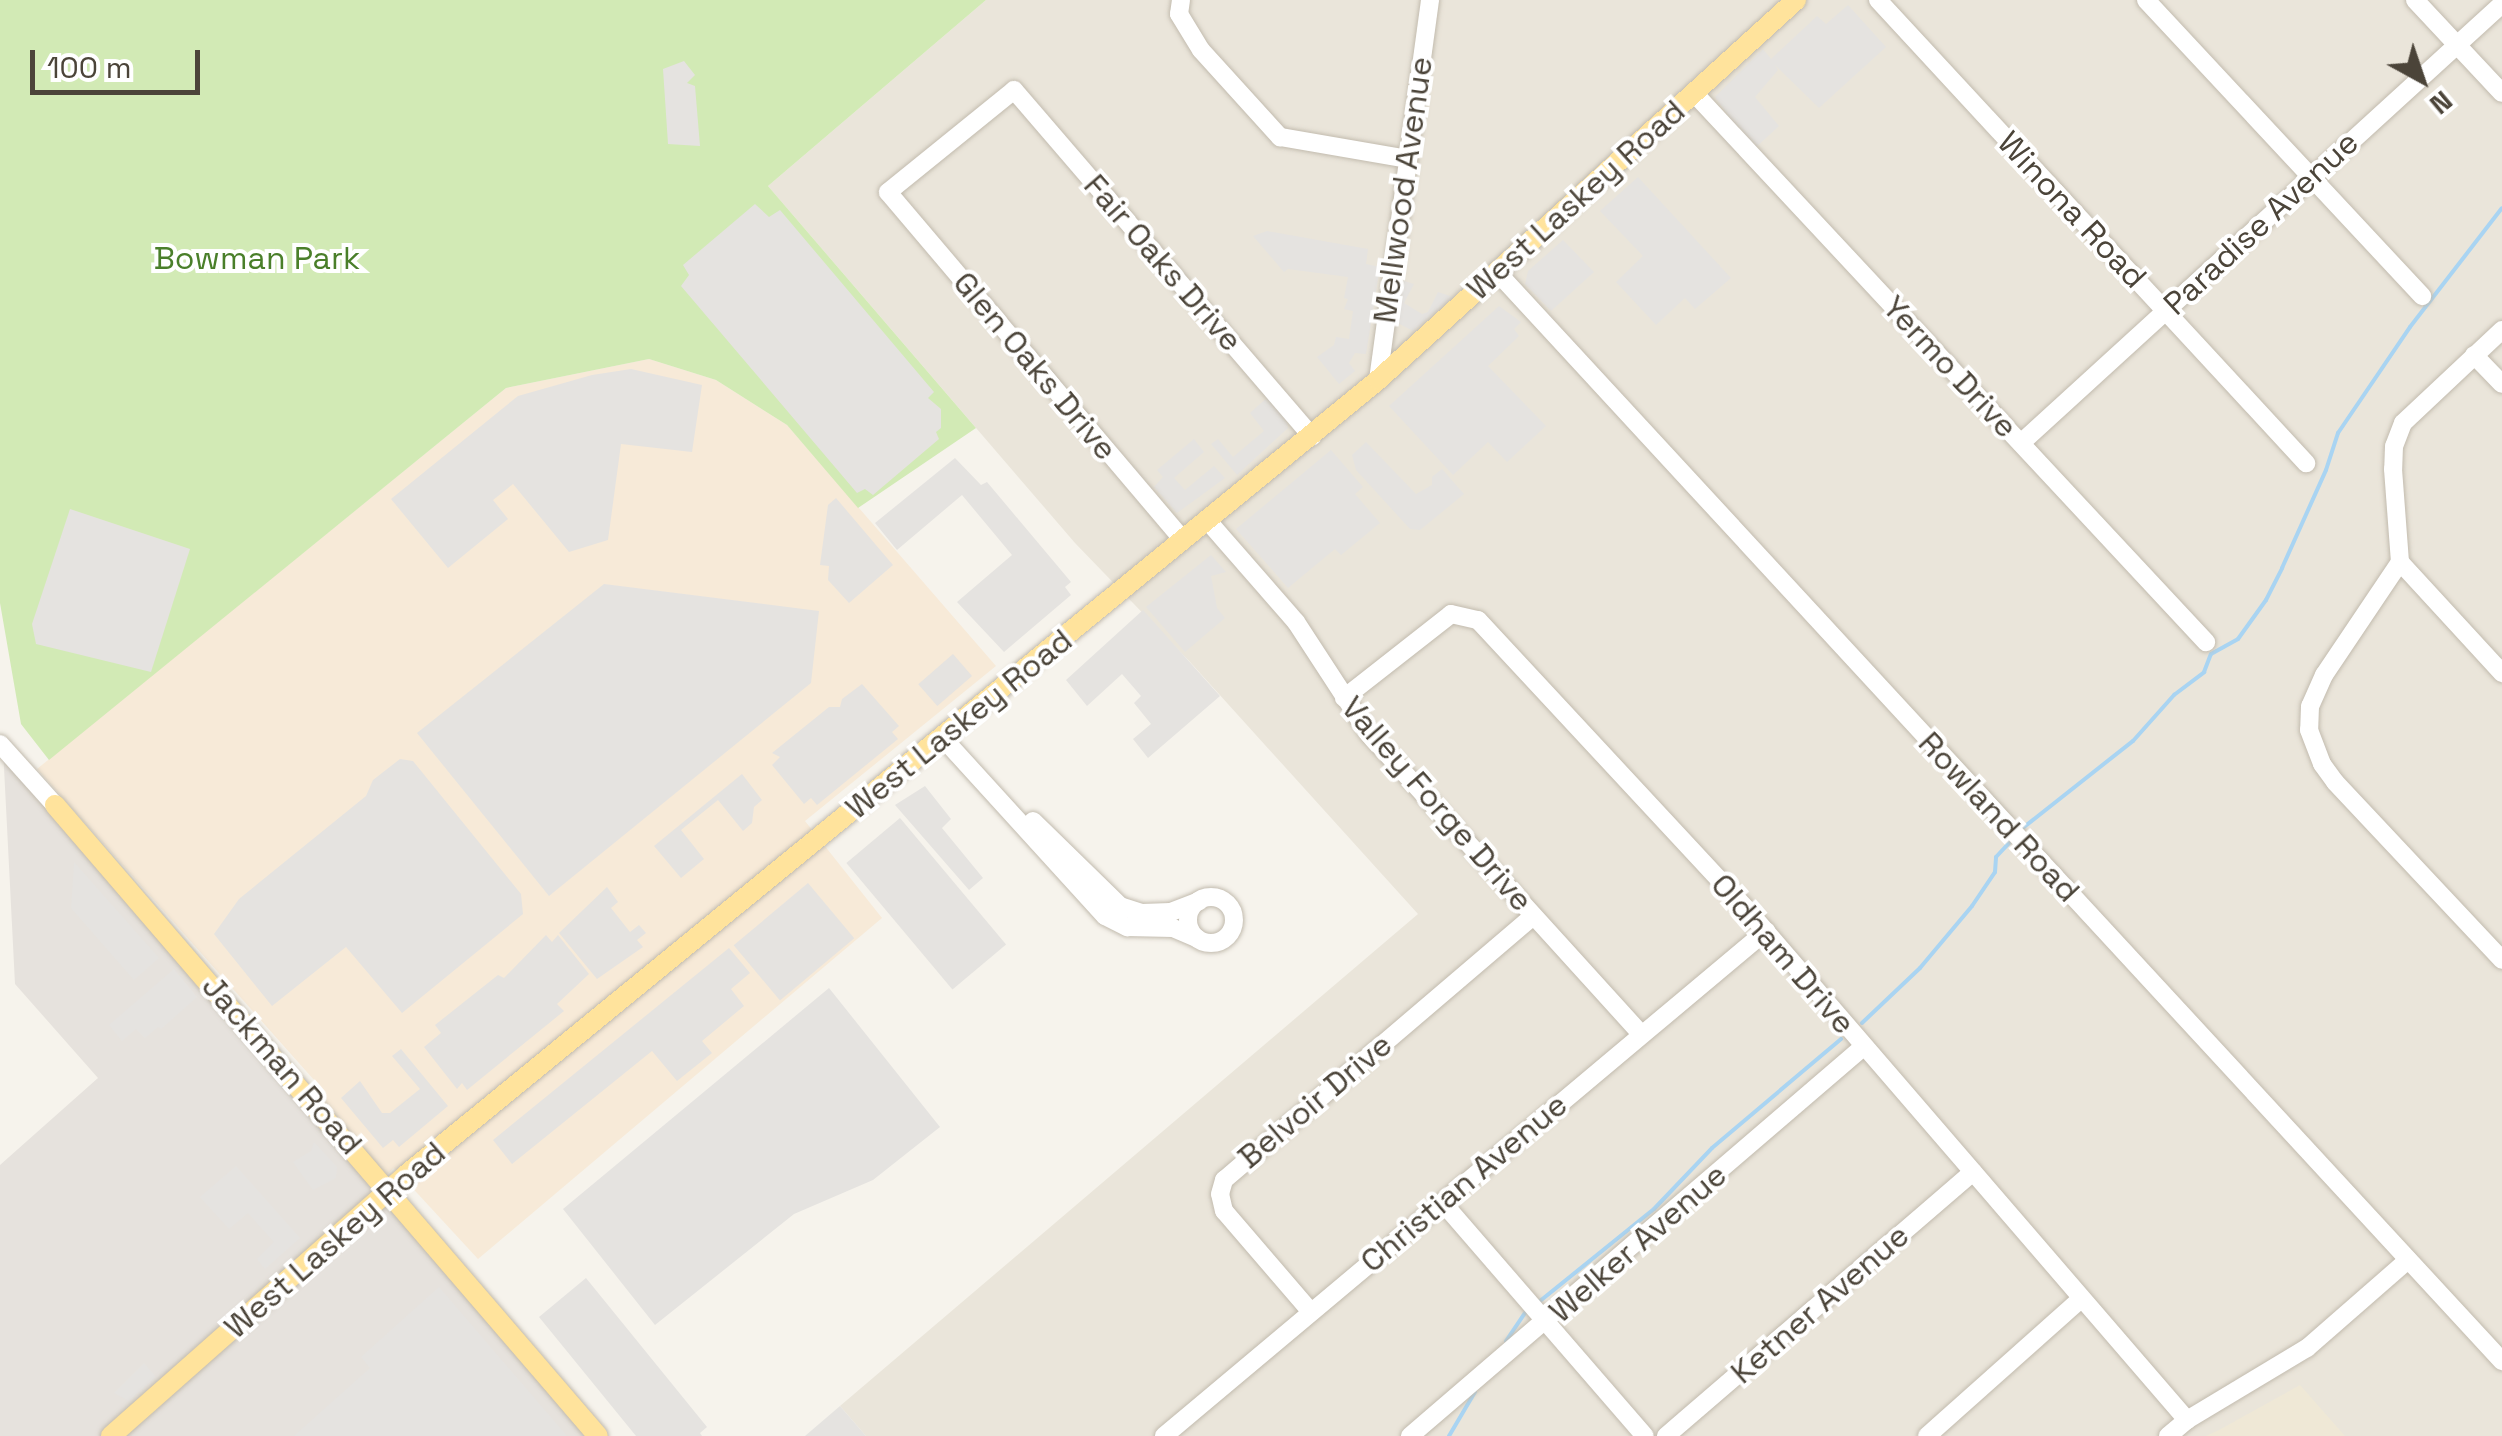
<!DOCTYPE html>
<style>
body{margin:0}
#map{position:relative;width:2502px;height:1436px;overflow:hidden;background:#f6f3ec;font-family:"Space Grotesk",sans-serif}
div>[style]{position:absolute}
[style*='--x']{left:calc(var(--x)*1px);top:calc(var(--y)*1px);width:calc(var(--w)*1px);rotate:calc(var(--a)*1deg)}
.residential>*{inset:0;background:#eae5da}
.commercial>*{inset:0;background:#f7ead8}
.industrial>*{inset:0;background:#e6e2dd}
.education>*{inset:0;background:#efe8d6}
.green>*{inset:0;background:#d2eab5}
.parking>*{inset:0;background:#e5e3e0;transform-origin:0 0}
.stream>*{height:4px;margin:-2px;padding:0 2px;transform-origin:2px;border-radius:2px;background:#a9d4f2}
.roads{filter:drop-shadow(0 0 2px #c2bbae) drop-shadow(0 0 2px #c2bbae)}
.minor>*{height:18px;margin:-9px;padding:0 9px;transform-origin:9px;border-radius:9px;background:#fff}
.minor>.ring{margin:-9px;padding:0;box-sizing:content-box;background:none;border:18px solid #fff;border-radius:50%}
.major>*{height:20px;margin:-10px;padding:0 10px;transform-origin:10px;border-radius:10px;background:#ffe39c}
span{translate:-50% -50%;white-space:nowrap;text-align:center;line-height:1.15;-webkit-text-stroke:8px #fff;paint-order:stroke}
.street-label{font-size:32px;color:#4b4439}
.park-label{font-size:32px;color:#4a7f2a}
.north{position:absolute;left:2372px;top:30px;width:100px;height:100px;-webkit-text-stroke:8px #fff;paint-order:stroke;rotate:140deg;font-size:28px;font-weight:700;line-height:40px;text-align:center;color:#4b4439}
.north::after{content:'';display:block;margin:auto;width:35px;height:45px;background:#4b4439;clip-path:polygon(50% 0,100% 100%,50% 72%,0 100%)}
.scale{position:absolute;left:30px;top:50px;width:170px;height:45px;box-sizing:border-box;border:5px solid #4b4439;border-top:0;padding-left:12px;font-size:30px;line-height:35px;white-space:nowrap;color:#4b4439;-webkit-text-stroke:8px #fff;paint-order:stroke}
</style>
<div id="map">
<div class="residential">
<div style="clip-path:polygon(986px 0,2502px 0,2502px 1436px,866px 1436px,840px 1406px,1418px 914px,1190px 662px,1075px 543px,768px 186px)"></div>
</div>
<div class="commercial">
<div style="clip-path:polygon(649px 359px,716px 380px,787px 425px,996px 666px,805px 821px,882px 918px,478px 1259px,394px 1168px,272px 1276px,200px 1197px,323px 1090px,37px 769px,506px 388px)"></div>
</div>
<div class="industrial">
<div style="clip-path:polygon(3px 748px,598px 1436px,0 1436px,0 1165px,98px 1078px,15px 984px)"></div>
</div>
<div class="education">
<div style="clip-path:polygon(2300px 1385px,2345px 1436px,2206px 1436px,2219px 1430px)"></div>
</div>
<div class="green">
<div style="clip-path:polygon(0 0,986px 0,768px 186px,976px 428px,858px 508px,787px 425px,716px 380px,649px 359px,506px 388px,49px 760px,21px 724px,0 603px)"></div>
</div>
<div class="parking">
<div style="clip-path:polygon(1848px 5px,1886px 47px,1819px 108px,1775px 65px,1778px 70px,1755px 97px,1779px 126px,1753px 150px,1715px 97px,1763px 49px,1771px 59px,1817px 16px,1826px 24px)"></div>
<div style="clip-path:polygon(684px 61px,695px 75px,687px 83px,695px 86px,700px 146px,668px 144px,663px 69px)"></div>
<div style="clip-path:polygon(1638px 177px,1731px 278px,1695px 309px,1685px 298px,1656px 325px,1616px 282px,1643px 256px,1600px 211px)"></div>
<div style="clip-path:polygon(755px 204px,769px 217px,780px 210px,934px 392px,928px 398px,941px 409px,941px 428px,936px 432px,939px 439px,873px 495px,865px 489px,857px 493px,681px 286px,689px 275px,683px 265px)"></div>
<div style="clip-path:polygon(1267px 231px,1368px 249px,1366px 264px,1380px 267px,1366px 354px,1355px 353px,1349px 363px,1355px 371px,1339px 384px,1317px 357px,1334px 345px,1336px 337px,1349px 339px,1353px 311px,1344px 309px,1348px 299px,1344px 298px,1348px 277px,1288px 269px,1284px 272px,1253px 236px)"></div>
<div style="clip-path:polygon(1563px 240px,1594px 272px,1551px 311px,1525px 284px,1528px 271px)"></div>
<div style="clip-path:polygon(1395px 278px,1414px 284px,1404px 303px,1422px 314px,1428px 312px,1438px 292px,1453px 297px,1413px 331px,1390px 319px)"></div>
<div style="clip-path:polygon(1499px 306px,1521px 322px,1514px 329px,1519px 336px,1488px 366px,1546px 426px,1507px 462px,1488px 442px,1453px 475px,1389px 406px)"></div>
<div style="clip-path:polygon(631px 369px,702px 385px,692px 452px,621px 444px,608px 540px,569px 552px,513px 484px,493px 500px,508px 519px,448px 568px,391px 499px,518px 396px,592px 375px)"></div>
<div style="clip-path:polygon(1269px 396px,1286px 418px,1288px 428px,1237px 475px,1211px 444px,1218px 439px,1233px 457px,1264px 431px,1250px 413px)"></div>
<div style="clip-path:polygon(1194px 439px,1204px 452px,1174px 478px,1185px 490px,1214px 466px,1225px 478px,1177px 513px,1154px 487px,1163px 477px,1157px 470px)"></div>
<div style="clip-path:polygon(1366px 442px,1416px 494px,1432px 485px,1432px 477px,1442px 469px,1464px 494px,1420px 530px,1410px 529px,1356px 470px,1352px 455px)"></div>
<div style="clip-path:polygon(1331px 450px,1363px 487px,1355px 494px,1380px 523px,1341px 555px,1335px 549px,1288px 588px,1236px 529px)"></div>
<div style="clip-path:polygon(955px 458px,981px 485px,987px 482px,1071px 582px,1065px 587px,1071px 595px,1004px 652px,957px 602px,1012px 555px,962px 495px,897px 550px,875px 523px)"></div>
<div style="clip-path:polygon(836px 498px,893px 565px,849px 603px,828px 580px,829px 566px,820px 565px,828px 505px)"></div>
<div style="clip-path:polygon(70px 509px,190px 549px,151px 672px,36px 644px,32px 624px)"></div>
<div style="clip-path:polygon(1211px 555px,1226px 572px,1211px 576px,1217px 608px,1225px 618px,1185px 652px,1146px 607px)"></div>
<div style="clip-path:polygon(604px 584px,819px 611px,811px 683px,549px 896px,417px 733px)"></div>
<div style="clip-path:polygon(1143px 610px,1220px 696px,1148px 758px,1133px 739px,1151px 724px,1134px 703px,1141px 696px,1122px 674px,1087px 706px,1066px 680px)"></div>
<div style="left:953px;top:654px;width:29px;height:46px;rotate:49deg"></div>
<div style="clip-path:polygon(862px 684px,899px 726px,892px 732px,898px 739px,817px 805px,811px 798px,804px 804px,772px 765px,780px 757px,772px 753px,829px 707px,840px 707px,842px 699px)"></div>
<div style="clip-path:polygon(400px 759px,413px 761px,521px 894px,523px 914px,402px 1013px,346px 947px,272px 1006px,214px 934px,239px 899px,366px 796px,373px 780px)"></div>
<div style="clip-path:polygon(742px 774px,762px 800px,754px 807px,752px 823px,743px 831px,718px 800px,681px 830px,704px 859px,681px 878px,654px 846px)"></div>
<div style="clip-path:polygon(925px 786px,951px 819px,942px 828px,983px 878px,969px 890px,895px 805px)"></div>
<div style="left:900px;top:818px;width:165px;height:70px;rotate:50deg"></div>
<div style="clip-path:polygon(74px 862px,159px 958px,134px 980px,71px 908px)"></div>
<div style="left:808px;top:883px;width:72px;height:97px;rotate:50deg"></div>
<div style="clip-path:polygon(607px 887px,618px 902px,611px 908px,630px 932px,639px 925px,646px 933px,637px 940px,643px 947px,597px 979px,559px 933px)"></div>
<div style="clip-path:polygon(546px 935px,552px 942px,558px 935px,589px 974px,557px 1004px,564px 1011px,467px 1090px,462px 1083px,457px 1089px,424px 1047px,441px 1033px,435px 1025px,498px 975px,504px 978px)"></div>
<div style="clip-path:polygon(729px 948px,750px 973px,731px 989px,744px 1006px,702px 1041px,712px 1053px,677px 1081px,652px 1051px,512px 1164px,493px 1140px)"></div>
<div style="clip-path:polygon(174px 969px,197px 997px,161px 1029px,158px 1027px,145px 1038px,136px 1029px,122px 1041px,109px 1025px)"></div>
<div style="clip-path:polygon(829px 988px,940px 1127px,873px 1180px,794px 1214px,655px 1325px,563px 1209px)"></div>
<div style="clip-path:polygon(401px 1049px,448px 1106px,399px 1147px,393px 1140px,383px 1148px,341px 1098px,360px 1081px,382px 1113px,390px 1113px,420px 1089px,392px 1056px)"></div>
<div style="clip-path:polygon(314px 1142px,337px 1167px,336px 1178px,313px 1190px,293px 1162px,311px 1151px)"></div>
<div style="clip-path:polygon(236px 1166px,300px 1238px,265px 1269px,257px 1259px,274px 1242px,248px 1213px,229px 1229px,200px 1197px)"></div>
<div style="clip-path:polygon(586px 1278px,707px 1427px,700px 1433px,702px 1436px,636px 1436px,539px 1317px)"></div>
<div style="clip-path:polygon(439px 1287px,567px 1436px,294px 1436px,370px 1368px,361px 1357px)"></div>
<div style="clip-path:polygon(144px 1363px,156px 1377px,129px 1401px,114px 1393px)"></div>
<div style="clip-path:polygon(840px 1406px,866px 1436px,805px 1436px)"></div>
</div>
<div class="stream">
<div style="--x:2024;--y:827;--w:139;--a:-38.3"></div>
<div style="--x:2133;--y:741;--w:62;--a:-48.3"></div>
<div style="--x:2174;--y:695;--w:38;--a:-37"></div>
<div style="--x:2204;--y:672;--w:19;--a:-69"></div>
<div style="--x:2211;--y:654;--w:31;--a:-29"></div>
<div style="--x:2238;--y:639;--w:48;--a:-54.3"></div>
<div style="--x:2266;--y:600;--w:36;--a:-63"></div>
<div style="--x:2282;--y:568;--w:107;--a:-65.8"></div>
<div style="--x:2326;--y:470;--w:39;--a:-72"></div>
<div style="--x:2338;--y:433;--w:128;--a:-55.8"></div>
<div style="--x:2410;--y:327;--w:150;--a:-52.3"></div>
<div style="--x:1862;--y:1023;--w:80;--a:-43.5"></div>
<div style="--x:1920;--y:968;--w:81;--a:-50"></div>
<div style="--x:1972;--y:906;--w:41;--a:-55.9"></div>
<div style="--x:1995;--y:872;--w:15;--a:-86"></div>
<div style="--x:1996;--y:857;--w:19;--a:-47"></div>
<div style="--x:1540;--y:1301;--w:146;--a:-38.9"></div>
<div style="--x:1654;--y:1209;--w:84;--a:-46.4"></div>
<div style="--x:1712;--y:1148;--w:169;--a:-40.2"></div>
<div style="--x:1506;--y:1341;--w:34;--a:-56"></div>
<div style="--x:1449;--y:1436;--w:51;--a:-59.4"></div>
</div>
<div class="roads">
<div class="minor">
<div style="--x:1181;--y:0;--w:14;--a:98"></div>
<div style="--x:1179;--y:14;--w:42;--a:58.6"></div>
<div style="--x:1201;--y:50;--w:118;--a:47.8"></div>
<div style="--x:1280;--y:137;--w:129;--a:9.8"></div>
<div style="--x:1878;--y:0;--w:631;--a:47.25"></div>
<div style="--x:2146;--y:0;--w:405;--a:47"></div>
<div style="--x:2415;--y:0;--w:127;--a:46.9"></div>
<div style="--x:1694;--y:93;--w:751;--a:47"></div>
<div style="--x:1497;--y:272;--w:1482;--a:47.3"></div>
<div style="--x:2502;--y:330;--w:136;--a:136.8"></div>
<div style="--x:2403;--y:423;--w:25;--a:111"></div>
<div style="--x:2394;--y:446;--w:23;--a:92"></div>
<div style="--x:2393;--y:469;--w:93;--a:85.7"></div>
<div style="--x:2400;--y:562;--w:136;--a:123.9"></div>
<div style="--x:2324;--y:675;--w:34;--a:114"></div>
<div style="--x:2310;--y:706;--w:24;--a:92"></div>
<div style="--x:2309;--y:730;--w:36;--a:69"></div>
<div style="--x:2322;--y:764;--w:22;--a:54"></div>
<div style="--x:2335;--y:782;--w:244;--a:46.8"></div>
<div style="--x:2474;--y:355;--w:40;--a:46"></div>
<div style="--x:1378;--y:380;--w:384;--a:-82.2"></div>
<div style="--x:2021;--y:443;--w:651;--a:-42.39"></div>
<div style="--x:1207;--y:520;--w:135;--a:48.9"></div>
<div style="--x:1296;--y:622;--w:134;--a:56.9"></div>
<div style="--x:1369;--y:734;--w:405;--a:47.8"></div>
<div style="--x:1183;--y:540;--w:456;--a:-130.3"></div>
<div style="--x:888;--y:192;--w:162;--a:-39"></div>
<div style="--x:1014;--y:90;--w:457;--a:49.3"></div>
<div style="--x:2400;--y:562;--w:151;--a:47.4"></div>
<div style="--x:1344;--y:698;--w:136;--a:-38.1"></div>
<div style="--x:1451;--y:614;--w:28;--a:13"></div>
<div style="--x:1478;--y:620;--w:398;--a:47.1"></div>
<div style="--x:1749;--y:912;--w:671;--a:49.23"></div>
<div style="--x:942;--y:737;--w:242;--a:47.7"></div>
<div style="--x:1105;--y:916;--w:25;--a:27"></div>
<div style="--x:1127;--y:927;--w:46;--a:1.2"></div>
<div style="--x:1173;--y:928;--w:26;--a:23"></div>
<div style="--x:0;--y:744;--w:82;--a:48"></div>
<div style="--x:1033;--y:821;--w:122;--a:44.3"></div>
<div style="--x:1120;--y:906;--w:23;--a:18"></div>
<div style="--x:1142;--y:913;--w:29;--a:-2"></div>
<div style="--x:1171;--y:912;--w:30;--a:-21"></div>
<div class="ring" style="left:1188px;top:897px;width:28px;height:28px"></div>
<div style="--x:1443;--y:1203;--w:308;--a:49.1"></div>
<div style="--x:1311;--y:1312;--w:133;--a:-130.7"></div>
<div style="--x:1224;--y:1211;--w:17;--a:-103"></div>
<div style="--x:1220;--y:1194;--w:15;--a:-74"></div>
<div style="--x:1224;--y:1180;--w:406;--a:-40.5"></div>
<div style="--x:1164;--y:1436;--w:786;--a:-39.99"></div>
<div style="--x:1410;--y:1436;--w:597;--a:-40.65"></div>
<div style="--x:1666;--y:1436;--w:405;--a:-40.7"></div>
<div style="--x:1927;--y:1436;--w:206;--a:-41.7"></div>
<div style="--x:2168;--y:1436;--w:25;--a:-40"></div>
<div style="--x:2187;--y:1420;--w:140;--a:-31"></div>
<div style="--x:2307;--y:1348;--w:134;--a:-41.1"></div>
</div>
<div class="major">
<div style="--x:55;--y:805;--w:832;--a:49.29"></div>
<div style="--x:111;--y:1436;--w:395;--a:-41.5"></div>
<div style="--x:407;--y:1174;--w:1254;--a:-39.27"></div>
<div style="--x:1378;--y:380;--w:565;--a:-42.27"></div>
</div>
</div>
<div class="street-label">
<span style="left:1403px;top:190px;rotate:-82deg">Mellwood Avenue</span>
<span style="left:1576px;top:200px;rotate:-42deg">West Laskey Road</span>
<span style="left:2072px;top:210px;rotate:47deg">Winona Road</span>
<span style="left:2261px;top:223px;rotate:-43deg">Paradise Avenue</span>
<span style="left:1163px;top:263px;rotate:49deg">Fair Oaks Drive</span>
<span style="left:1035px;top:366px;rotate:50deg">Glen Oaks Drive</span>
<span style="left:1950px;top:367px;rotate:47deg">Yermo Drive</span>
<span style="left:959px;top:724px;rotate:-39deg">West Laskey Road</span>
<span style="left:1437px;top:804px;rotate:49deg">Valley Forge Drive</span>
<span style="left:1999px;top:817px;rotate:47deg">Rowland Road</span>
<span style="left:1783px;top:954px;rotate:49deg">Oldham Drive</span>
<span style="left:282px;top:1065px;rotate:49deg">Jackman Road</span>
<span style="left:1315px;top:1101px;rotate:-40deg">Belvoir Drive</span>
<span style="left:1464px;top:1183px;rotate:-40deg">Christian Avenue</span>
<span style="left:335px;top:1240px;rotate:-41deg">West Laskey Road</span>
<span style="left:1638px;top:1243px;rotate:-41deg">Welker Avenue</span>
<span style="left:1820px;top:1304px;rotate:-41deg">Ketner Avenue</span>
</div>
<div class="park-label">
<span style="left:257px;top:258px">Bowman Park</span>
</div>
<div class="north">N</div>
<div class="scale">100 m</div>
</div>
